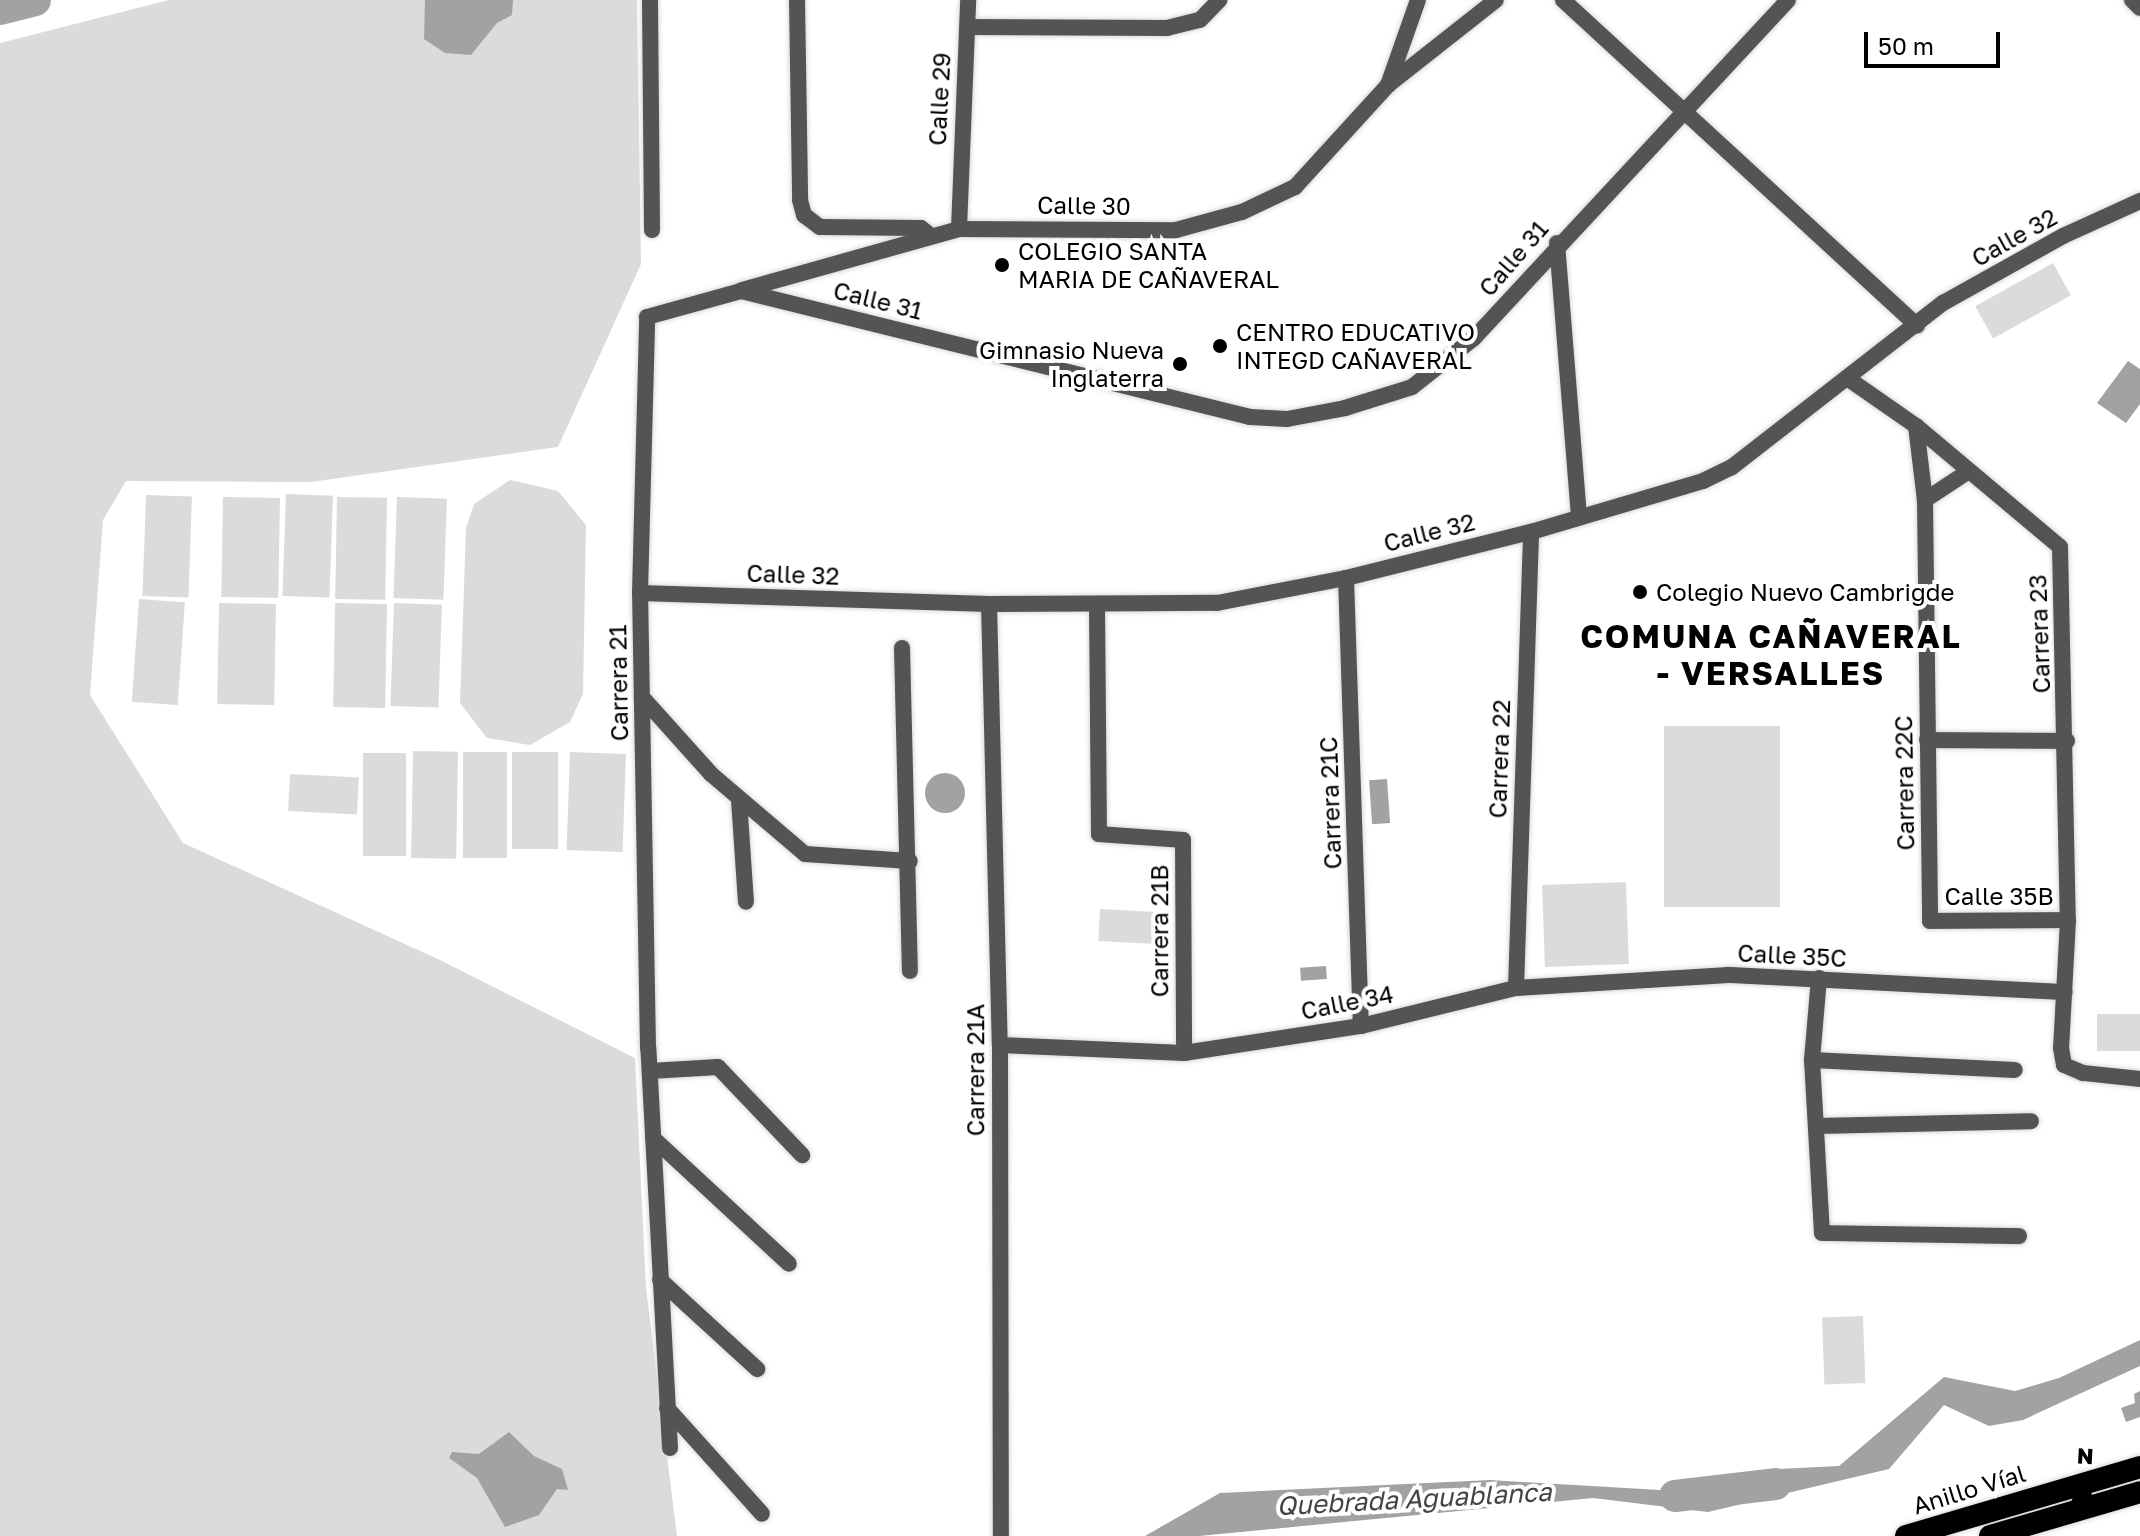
<!DOCTYPE html>
<meta charset="utf-8">
<style>
body{margin:0}
#map{position:relative;width:2140px;height:1536px;overflow:hidden;background:#fff;font-family:"Golos Text",sans-serif}
div>[style]{position:absolute}
[style*='--x']{left:calc(var(--x)*1px);top:calc(var(--y)*1px);width:calc(var(--w)*1px);rotate:calc(var(--a)*1deg)}
.green>*{inset:0;background:#dbdbdb;transform-origin:0 0}
.water>*{inset:0;background:#a2a2a2;transform-origin:0 0}
.round{border-radius:50%}
.river>*{height:32px;margin:-16px;padding:0 16px;transform-origin:16px;border-radius:16px;background:#a2a2a2}
.roads{filter:drop-shadow(0 0 2px #dbdbdb) drop-shadow(0 0 2px #dbdbdb)}
.minor>*{height:16px;margin:-8px;padding:0 8px;transform-origin:8px;border-radius:8px;background:#545454}
.tertiary>*{height:16px;margin:-8px;padding:0 8px;transform-origin:8px;border-radius:8px;background:#545454}
.trunk>*{height:22px;margin:-11px;padding:0 11px;transform-origin:11px;border-radius:11px;background:#000}
.dots>*{width:22px;height:22px;translate:-50% -50%;box-sizing:border-box;border:4px solid #fff;border-radius:50%}
span{translate:-50% -50%;white-space:nowrap;text-align:center;line-height:1.15;-webkit-text-stroke:8px #fff;paint-order:stroke}
.street-label{font-size:24px;color:#000}
.poi-label{font-size:24px;color:#000}
.left{translate:0 -50%;text-align:left}
.right{translate:-100% -50%;text-align:right}
.water-label{font-size:26px;color:#434343;font-style:italic}
.district-label{font-size:32px;color:#000;font-weight:700;letter-spacing:2px}
.north{position:absolute;left:2044px;top:1440px;width:80px;height:80px;-webkit-text-stroke:6px #fff;paint-order:stroke;rotate:3deg;font-size:22px;font-weight:700;line-height:32px;text-align:center;color:#000}
.north::after{content:'';display:block;margin:auto;width:28px;height:36px;background:#000;clip-path:polygon(50% 0,100% 100%,50% 72%,0 100%)}
.scale{position:absolute;left:1864px;top:32px;width:136px;height:36px;box-sizing:border-box;border:4px solid #000;border-top:0;padding-left:10px;font-size:24px;line-height:28px;white-space:nowrap;color:#000;-webkit-text-stroke:6px #fff;paint-order:stroke}
</style>
<div id="map">
<div class="green">
<div style="clip-path:polygon(169px 0,637px 0,641px 264px,558px 447px,311px 482px,126px 481px,103px 520px,90px 695px,183px 843px,440px 960px,635px 1058px,646px 1288px,677px 1536px,0 1536px,0 43px)"></div>
<div style="left:2053px;top:263px;width:37px;height:89px;rotate:61deg"></div>
<div style="clip-path:polygon(510px 480px,558px 491px,586px 525px,583px 694px,570px 722px,530px 745px,487px 738px,460px 703px,466px 528px,474px 504px)"></div>
<div style="left:286px;top:494px;width:47px;height:102px;rotate:2deg"></div>
<div style="left:146px;top:495px;width:46px;height:101px;rotate:2deg"></div>
<div style="left:223px;top:497px;width:57px;height:100px;rotate:1deg"></div>
<div style="left:337px;top:497px;width:50px;height:102px;rotate:1deg"></div>
<div style="left:397px;top:497px;width:50px;height:101px;rotate:2deg"></div>
<div style="left:139px;top:599px;width:46px;height:103px;rotate:4deg"></div>
<div style="left:219px;top:603px;width:57px;height:101px;rotate:1deg"></div>
<div style="left:335px;top:603px;width:52px;height:104px;rotate:1deg"></div>
<div style="left:394px;top:603px;width:48px;height:103px;rotate:2deg"></div>
<div style="left:1780px;top:726px;width:181px;height:116px;rotate:90deg"></div>
<div style="left:413px;top:751px;width:45px;height:107px;rotate:1deg"></div>
<div style="left:463px;top:752px;width:44px;height:106px"></div>
<div style="left:512px;top:752px;width:46px;height:97px"></div>
<div style="left:570px;top:752px;width:56px;height:98px;rotate:2deg"></div>
<div style="left:363px;top:753px;width:43px;height:103px"></div>
<div style="left:290px;top:774px;width:69px;height:37px;rotate:3deg"></div>
<div style="left:1626px;top:882px;width:82px;height:84px;rotate:88deg"></div>
<div style="left:1100px;top:909px;width:67px;height:32px;rotate:3deg"></div>
<div style="left:2140px;top:1014px;width:37px;height:43px;rotate:90deg"></div>
<div style="left:1863px;top:1316px;width:67px;height:41px;rotate:88deg"></div>
</div>
<div class="water">
<div style="clip-path:polygon(425px 0,513px 0,512px 15px,497px 23px,471px 55px,445px 53px,424px 39px)"></div>
<div style="clip-path:polygon(2128px 361px,2140px 369px,2140px 404px,2126px 423px,2097px 403px)"></div>
<div class="round" style="left:925px;top:773px;width:40px;height:40px"></div>
<div style="left:1387px;top:779px;width:44px;height:18px;rotate:86deg"></div>
<div style="left:1326px;top:966px;width:13px;height:26px;rotate:86deg"></div>
<div style="clip-path:polygon(2140px 1340px,2140px 1366px,2023px 1420px,1989px 1426px,1944px 1405px,1889px 1469px,1708px 1512px,1593px 1498px,1199px 1536px,1145px 1536px,1220px 1493px,1490px 1480px,1727px 1494px,1778px 1469px,1839px 1466px,1944px 1377px,2015px 1391px,2059px 1378px)"></div>
<div style="clip-path:polygon(2140px 1391px,2140px 1417px,2126px 1422px,2121px 1408px,2135px 1403px,2134px 1394px)"></div>
<div style="clip-path:polygon(509px 1432px,534px 1456px,562px 1469px,568px 1490px,557px 1489px,539px 1515px,505px 1527px,477px 1478px,449px 1458px,452px 1452px,479px 1454px)"></div>
</div>
<div class="river">
<div style="--x:0;--y:9;--w:36;--a:-14"></div>
<div style="--x:1675;--y:1496;--w:101;--a:-6.8"></div>
</div>
<div class="roads">
<div class="minor">
<div style="--x:650;--y:0;--w:230;--a:89.5"></div>
<div style="--x:797;--y:0;--w:200;--a:89.1"></div>
<div style="--x:800;--y:200;--w:16;--a:75"></div>
<div style="--x:804;--y:215;--w:20;--a:37"></div>
<div style="--x:820;--y:227;--w:101;--a:0.6"></div>
<div style="--x:921;--y:228;--w:11;--a:38"></div>
<div style="--x:1563;--y:0;--w:481;--a:42.6"></div>
<div style="--x:968;--y:27;--w:199;--a:0.3"></div>
<div style="--x:1167;--y:28;--w:34;--a:-14"></div>
<div style="--x:1200;--y:20;--w:28;--a:-46"></div>
<div style="--x:1388;--y:85;--w:137;--a:-38.2"></div>
<div style="--x:959;--y:229;--w:229;--a:-87.7"></div>
<div style="--x:1557;--y:243;--w:273;--a:85.4"></div>
<div style="--x:1847;--y:378;--w:84;--a:34.8"></div>
<div style="--x:1916;--y:426;--w:188;--a:40"></div>
<div style="--x:2060;--y:547;--w:373;--a:88.8"></div>
<div style="--x:2068;--y:920;--w:128;--a:93.1"></div>
<div style="--x:2061;--y:1048;--w:17;--a:80"></div>
<div style="--x:2064;--y:1065;--w:21;--a:23"></div>
<div style="--x:2083;--y:1073;--w:57;--a:6"></div>
<div style="--x:1916;--y:426;--w:75;--a:83.1"></div>
<div style="--x:1925;--y:500;--w:421;--a:89.3"></div>
<div style="--x:1930;--y:921;--w:138;--a:-0.4"></div>
<div style="--x:1925;--y:500;--w:49;--a:-33.4"></div>
<div style="--x:1346;--y:578;--w:448;--a:88.1"></div>
<div style="--x:640;--y:593;--w:349;--a:1.8"></div>
<div style="--x:989;--y:604;--w:228;--a:-0.3"></div>
<div style="--x:1217;--y:603;--w:131;--a:-11"></div>
<div style="--x:1346;--y:578;--w:191;--a:-14"></div>
<div style="--x:1531;--y:532;--w:179;--a:-16.5"></div>
<div style="--x:1703;--y:481;--w:32;--a:-26"></div>
<div style="--x:1732;--y:467;--w:267;--a:-37.9"></div>
<div style="--x:1943;--y:303;--w:137;--a:-29.2"></div>
<div style="--x:2063;--y:236;--w:85;--a:-24.4"></div>
<div style="--x:989;--y:604;--w:441;--a:88.6"></div>
<div style="--x:1000;--y:1045;--w:491;--a:89.9"></div>
<div style="--x:1097;--y:606;--w:228;--a:89.5"></div>
<div style="--x:1099;--y:834;--w:84;--a:4.1"></div>
<div style="--x:1183;--y:840;--w:213;--a:89.7"></div>
<div style="--x:902;--y:648;--w:323;--a:88.6"></div>
<div style="--x:642;--y:697;--w:103;--a:48.1"></div>
<div style="--x:711;--y:774;--w:123;--a:40.4"></div>
<div style="--x:805;--y:854;--w:105;--a:3.8"></div>
<div style="--x:1927;--y:740;--w:140;--a:0.4"></div>
<div style="--x:739;--y:800;--w:102;--a:86.1"></div>
<div style="--x:1819;--y:978;--w:82;--a:94.9"></div>
<div style="--x:1812;--y:1060;--w:173;--a:86.7"></div>
<div style="--x:1822;--y:1233;--w:197;--a:0.9"></div>
<div style="--x:1516;--y:988;--w:456;--a:-88.1"></div>
<div style="--x:1000;--y:1045;--w:184;--a:2.5"></div>
<div style="--x:1184;--y:1053;--w:179;--a:-8.7"></div>
<div style="--x:1361;--y:1026;--w:160;--a:-13.8"></div>
<div style="--x:1516;--y:988;--w:213;--a:-3.5"></div>
<div style="--x:1729;--y:975;--w:336;--a:2.9"></div>
<div style="--x:1812;--y:1060;--w:203;--a:2.8"></div>
<div style="--x:650;--y:1071;--w:68;--a:-3.4"></div>
<div style="--x:718;--y:1067;--w:122;--a:46.3"></div>
<div style="--x:1817;--y:1126;--w:214;--a:-1.3"></div>
<div style="--x:653;--y:1138;--w:185;--a:42.8"></div>
<div style="--x:660;--y:1280;--w:132;--a:42.5"></div>
<div style="--x:667;--y:1408;--w:142;--a:48.1"></div>
<div style="--x:670;--y:1448;--w:401;--a:-93.1"></div>
<div style="--x:648;--y:1048;--w:455;--a:-91"></div>
<div style="--x:640;--y:593;--w:276;--a:-88.5"></div>
<div style="--x:647;--y:317;--w:98;--a:-15.5"></div>
</div>
<div class="tertiary">
<div style="--x:2132;--y:0;--w:11;--a:45"></div>
<div style="--x:742;--y:290;--w:225;--a:-15.7"></div>
<div style="--x:959;--y:229;--w:217;--a:0.3"></div>
<div style="--x:1176;--y:230;--w:68;--a:-15.3"></div>
<div style="--x:1242;--y:212;--w:59;--a:-25.3"></div>
<div style="--x:1295;--y:187;--w:138;--a:-47.6"></div>
<div style="--x:1388;--y:85;--w:90;--a:-70.6"></div>
<div style="--x:741;--y:291;--w:524;--a:13.9"></div>
<div style="--x:1250;--y:417;--w:37;--a:3"></div>
<div style="--x:1287;--y:419;--w:59;--a:-10.7"></div>
<div style="--x:1345;--y:408;--w:70;--a:-17.4"></div>
<div style="--x:1412;--y:387;--w:79;--a:-38.3"></div>
<div style="--x:1474;--y:338;--w:461;--a:-47.1"></div>
</div>
<div class="trunk">
<div style="--x:1906;--y:1536;--w:244;--a:-16.4"></div>
<div style="--x:1990;--y:1536;--w:156;--a:-16.3"></div>
</div>
</div>
<div class="dots">
<div style="left:1002px;top:265px;background:#000"></div>
<div style="left:1220px;top:346px;background:#000"></div>
<div style="left:1180px;top:364px;background:#000"></div>
<div style="left:1640px;top:592px;background:#000"></div>
</div>
<div class="street-label">
<span style="left:939px;top:99px;rotate:-87deg">Calle 29</span>
<span style="left:1084px;top:205px;rotate:1deg">Calle 30</span>
<span style="left:2014px;top:237px;rotate:-29deg">Calle 32</span>
<span style="left:1513px;top:258px;rotate:-49deg">Calle 31</span>
<span style="left:878px;top:300px;rotate:14deg">Calle 31</span>
<span style="left:1429px;top:532px;rotate:-14deg">Calle 32</span>
<span style="left:793px;top:574px;rotate:2deg">Calle 32</span>
<span style="left:2039px;top:634px;rotate:-92deg">Carrera 23</span>
<span style="left:618px;top:683px;rotate:-91deg">Carrera 21</span>
<span style="left:1499px;top:759px;rotate:-88deg">Carrera 22</span>
<span style="left:1904px;top:783px;rotate:-91deg">Carrera 22C</span>
<span style="left:1330px;top:803px;rotate:-92deg">Carrera 21C</span>
<span style="left:1999px;top:896px">Calle 35B</span>
<span style="left:1159px;top:931px;rotate:-90deg">Carrera 21B</span>
<span style="left:1792px;top:955px;rotate:3deg">Calle 35C</span>
<span style="left:1347px;top:1002px;rotate:-11deg">Calle 34</span>
<span style="left:975px;top:1070px;rotate:-90deg">Carrera 21A</span>
<span style="left:1969px;top:1489px;rotate:-17deg">Anillo Víal</span>
</div>
<div class="poi-label">
<span class="left" style="left:1018px;top:265px">COLEGIO SANTA<br>MARIA DE CAÑAVERAL</span>
<span class="left" style="left:1236px;top:346px">CENTRO EDUCATIVO<br>INTEGD CAÑAVERAL</span>
<span class="right" style="left:1164px;top:364px">Gimnasio Nueva<br>Inglaterra</span>
<span class="left" style="left:1656px;top:592px">Colegio Nuevo Cambrigde</span>
</div>
<div class="water-label">
<span style="left:1414px;top:1499px;rotate:-3deg">Quebrada Aguablanca</span>
</div>
<div class="district-label">
<span style="left:1771px;top:655px">COMUNA CAÑAVERAL<br>- VERSALLES</span>
</div>
<div class="north">N</div>
<div class="scale">50 m</div>
</div>
